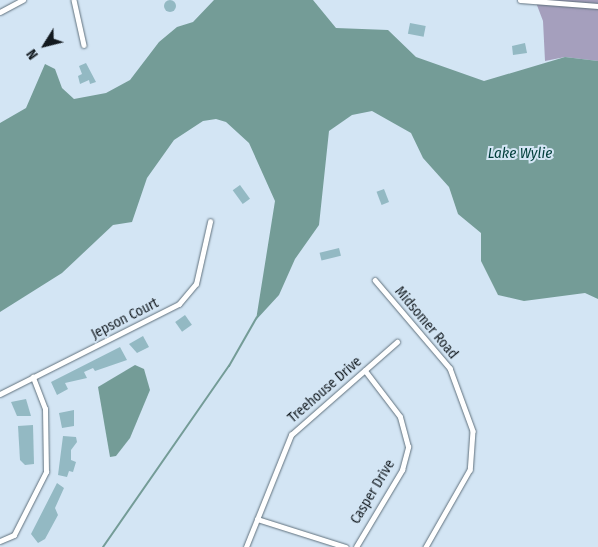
<!DOCTYPE html>
<style>
body{margin:0}
#map{position:relative;width:598px;height:547px;overflow:hidden;background:#d3e5f4;font-family:"Fira Sans Condensed",sans-serif}
div>[style]{position:absolute}
[style*='--x']{left:calc(var(--x)*1px);top:calc(var(--y)*1px);width:calc(var(--w)*1px);rotate:calc(var(--a)*1deg)}
.forest>*{inset:0;background:#a59fbd}
.water>*{inset:0;background:#749c97}
.stream>*{height:2px;margin:-1px;padding:0 1px;transform-origin:1px;border-radius:1px;background:#749c97}
.building>*{inset:0;background:#93b9c3;transform-origin:0 0}
.round{border-radius:50%}
.roads{filter:drop-shadow(0 0 1px #60717d) drop-shadow(0 0 1px #60717d)}
.minor>*{height:4.5px;margin:-2.25px;padding:0 2.25px;transform-origin:2.25px;border-radius:2.25px;background:#fff}
span{translate:-50% -50%;white-space:nowrap;text-align:center;line-height:1.15;-webkit-text-stroke:4px #d3e5f4;paint-order:stroke}
.street-label{font-size:14px;color:#131a1f}
.water-label{font-size:15px;color:#003e3a;font-style:italic}
.north{position:absolute;left:20px;top:20px;width:50px;height:50px;-webkit-text-stroke:4px #d3e5f4;paint-order:stroke;rotate:234deg;font-size:14px;font-weight:700;line-height:20px;text-align:center;color:#131a1f}
.north::after{content:'';display:block;margin:auto;width:18px;height:22px;background:#131a1f;clip-path:polygon(50% 0,100% 100%,50% 72%,0 100%)}
</style>
<div id="map">
<div class="forest">
<div style="clip-path:polygon(535px 0,598px 0,598px 61px,565px 57px,545px 61px,543px 21px)"></div>
</div>
<div class="water">
<div style="clip-path:polygon(214px 0,313px 0,336px 28px,388px 30px,416px 57px,484px 81px,565px 57px,598px 61px,598px 299px,585px 293px,524px 301px,498px 295px,481px 261px,481px 233px,458px 214px,449px 187px,423px 158px,411px 133px,372px 111px,352px 115px,329px 131px,319px 225px,295px 259px,279px 295px,256px 320px,275px 201px,249px 143px,226px 122px,216px 119px,203px 121px,174px 140px,147px 178px,132px 222px,113px 225px,62px 273px,0 312px,0 123px,26px 108px,45px 64px,55px 69px,62px 88px,74px 99px,106px 93px,130px 80px,159px 42px,177px 27px,193px 22px)"></div>
<div style="clip-path:polygon(135px 365px,144px 369px,150px 390px,130px 438px,116px 456px,110px 457px,98px 387px)"></div>
</div>
<div class="stream">
<div style="--x:103;--y:547;--w:221;--a:-55.2"></div>
<div style="--x:229;--y:366;--w:56;--a:-60.3"></div>
</div>
<div class="building">
<div class="round" style="left:164px;top:0;width:12px;height:12px"></div>
<div style="left:410px;top:23px;width:16px;height:11px;rotate:11deg"></div>
<div style="clip-path:polygon(525px 43px,527px 53px,513px 55px,512px 46px)"></div>
<div style="clip-path:polygon(86px 63px,96px 82px,90px 84px,89px 80px,80px 84px,78px 76px,82px 74px,79px 66px)"></div>
<div style="left:240px;top:185px;width:17px;height:9px;rotate:54deg"></div>
<div style="left:384px;top:189px;width:14px;height:8px;rotate:69deg"></div>
<div style="left:339px;top:248px;width:8px;height:20px;rotate:76deg"></div>
<div style="left:185px;top:315px;width:12px;height:12px;rotate:55deg"></div>
<div style="clip-path:polygon(143px 336px,149px 347px,137px 353px,129px 344px)"></div>
<div style="clip-path:polygon(120px 347px,127px 360px,95px 371px,93px 368px,84px 372px,87px 378px,65px 383px,68px 389px,57px 395px,51px 382px)"></div>
<div style="clip-path:polygon(26px 399px,31px 416px,17px 416px,11px 402px)"></div>
<div style="clip-path:polygon(74px 410px,74px 426px,62px 428px,59px 413px)"></div>
<div style="clip-path:polygon(33px 425px,34px 464px,25px 465px,20px 460px,18px 426px)"></div>
<div style="clip-path:polygon(63px 436px,76px 437px,77px 442px,71px 450px,71px 460px,76px 462px,73px 472px,69px 471px,67px 477px,58px 475px)"></div>
<div style="clip-path:polygon(57px 483px,64px 488px,55px 508px,58px 515px,45px 539px,38px 543px,31px 534px)"></div>
</div>
<div class="roads">
<div class="minor">
<div style="--x:74;--y:0;--w:46;--a:77.5"></div>
<div style="--x:520;--y:0;--w:78;--a:4.4"></div>
<div style="--x:0;--y:12;--w:26;--a:-28"></div>
<div style="--x:375;--y:280;--w:116;--a:49.6"></div>
<div style="--x:450;--y:368;--w:67;--a:69.9"></div>
<div style="--x:473;--y:431;--w:39;--a:94"></div>
<div style="--x:470;--y:470;--w:89;--a:119.7"></div>
<div style="--x:0;--y:394;--w:200;--a:-26.7"></div>
<div style="--x:179;--y:304;--w:26;--a:-50"></div>
<div style="--x:196;--y:284;--w:64;--a:-77.3"></div>
<div style="--x:257;--y:519;--w:93;--a:17.5"></div>
<div style="--x:0;--y:541;--w:15;--a:-23"></div>
<div style="--x:14;--y:535;--w:71;--a:-63.1"></div>
<div style="--x:46;--y:472;--w:63;--a:-90.9"></div>
<div style="--x:45;--y:409;--w:34;--a:-111"></div>
<div style="--x:246;--y:547;--w:121;--a:-68.1"></div>
<div style="--x:291;--y:435;--w:141;--a:-41.3"></div>
<div style="--x:356;--y:547;--w:90;--a:-59.1"></div>
<div style="--x:402;--y:470;--w:24;--a:-75"></div>
<div style="--x:408;--y:447;--w:31;--a:-105"></div>
<div style="--x:400;--y:417;--w:58;--a:-127.3"></div>
</div>
</div>
<div class="street-label">
<span style="left:125px;top:319px;rotate:-27deg">Jepson Court</span>
<span style="left:426px;top:323px;rotate:50deg">Midsomer Road</span>
<span style="left:325px;top:390px;rotate:-41deg">Treehouse Drive</span>
<span style="left:373px;top:492px;rotate:-59deg">Casper Drive</span>
</div>
<div class="water-label">
<span style="left:520px;top:154px">Lake Wylie</span>
</div>
<div class="north">N</div>
</div>
